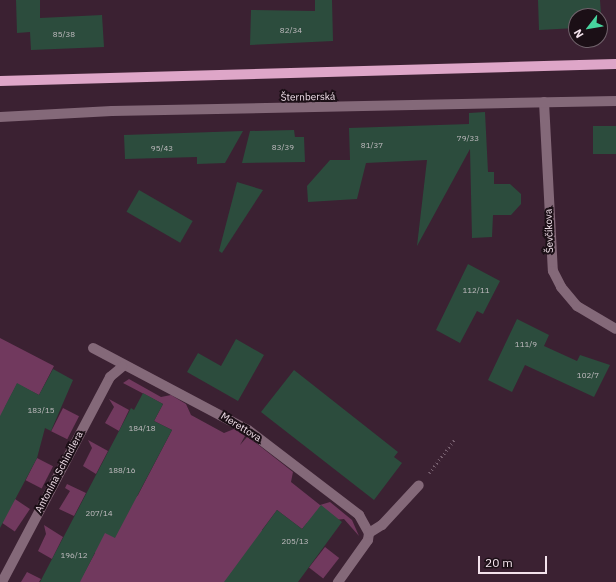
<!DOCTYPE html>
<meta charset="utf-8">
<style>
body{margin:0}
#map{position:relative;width:616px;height:582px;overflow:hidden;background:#3b2132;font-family:"IBM Plex Sans",sans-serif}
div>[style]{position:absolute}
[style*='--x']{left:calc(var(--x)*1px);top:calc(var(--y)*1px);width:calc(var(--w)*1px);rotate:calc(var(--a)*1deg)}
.green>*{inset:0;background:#71395e;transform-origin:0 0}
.building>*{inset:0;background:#2c4c3d;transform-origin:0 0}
.path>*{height:2.5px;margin-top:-1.25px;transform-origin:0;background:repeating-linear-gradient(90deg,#77606f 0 1px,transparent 0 4px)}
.minor>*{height:10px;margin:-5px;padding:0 5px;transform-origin:5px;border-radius:5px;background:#846979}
.major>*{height:10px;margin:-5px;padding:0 5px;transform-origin:5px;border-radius:5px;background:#dea6c8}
span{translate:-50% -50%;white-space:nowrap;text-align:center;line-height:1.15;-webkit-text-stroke:4px #1b0f16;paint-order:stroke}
.number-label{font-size:8px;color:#c1bcc0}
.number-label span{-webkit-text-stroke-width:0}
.street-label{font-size:10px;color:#f3e2ec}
.north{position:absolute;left:568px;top:8px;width:40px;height:40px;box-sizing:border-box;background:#1b0f16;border:1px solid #71636c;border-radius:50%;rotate:239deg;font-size:11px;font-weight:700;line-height:16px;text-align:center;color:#f3e2ec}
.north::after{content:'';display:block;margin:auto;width:14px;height:18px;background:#47d49e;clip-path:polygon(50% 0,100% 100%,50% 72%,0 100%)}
.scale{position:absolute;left:478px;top:556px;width:69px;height:18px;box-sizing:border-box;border:2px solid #f3e2ec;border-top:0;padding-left:5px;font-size:12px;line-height:14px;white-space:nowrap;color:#f3e2ec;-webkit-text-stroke:3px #1b0f16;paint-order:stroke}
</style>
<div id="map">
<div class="green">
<div style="clip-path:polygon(0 338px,54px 366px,39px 395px,17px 384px,5px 407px,0 437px)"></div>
<div style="clip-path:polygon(129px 379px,161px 397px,171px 395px,186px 404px,191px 415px,224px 433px,234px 429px,245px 436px,240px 445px,247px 437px,256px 443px,293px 472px,291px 482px,320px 505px,330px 502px,352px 520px,359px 536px,344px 519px,307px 523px,302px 529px,277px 510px,262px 530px,288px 551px,237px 582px,69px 582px,83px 575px,95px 553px,87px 549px,138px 495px,172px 430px,154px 421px,163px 404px,123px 383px)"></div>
<div style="clip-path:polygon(109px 399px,129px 410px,119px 431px,105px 423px,114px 407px)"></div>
<div style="left:63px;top:408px;width:18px;height:26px;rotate:27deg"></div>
<div style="clip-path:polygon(88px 440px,108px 451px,96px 474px,83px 466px,92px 448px)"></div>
<div style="left:37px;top:458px;width:18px;height:25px;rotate:27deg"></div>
<div style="clip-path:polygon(67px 484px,86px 493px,74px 516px,59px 509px,70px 491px,65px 488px)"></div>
<div style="left:15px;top:499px;width:18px;height:27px;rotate:34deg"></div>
<div style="clip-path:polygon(44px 525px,63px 537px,52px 559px,38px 551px,46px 534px)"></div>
<div style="left:325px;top:547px;width:18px;height:26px;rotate:38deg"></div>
<div style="clip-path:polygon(27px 572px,41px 579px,39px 582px,21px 582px)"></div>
</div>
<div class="building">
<div style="clip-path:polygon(16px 0,40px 0,40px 18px,102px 15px,104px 47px,31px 50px,30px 32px,17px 33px)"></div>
<div style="clip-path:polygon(315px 0,332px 0,333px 41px,250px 45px,251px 10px,315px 11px)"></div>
<div style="clip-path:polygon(538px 0,600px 0,602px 27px,600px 16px,576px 16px,576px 28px,539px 30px)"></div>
<div style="clip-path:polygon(485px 112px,488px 172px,494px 172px,494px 184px,510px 184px,521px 194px,521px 204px,511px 215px,493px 215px,492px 237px,472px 238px,470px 149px,417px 246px,427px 160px,366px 163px,357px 199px,308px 202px,307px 186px,330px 160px,350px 160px,349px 128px,469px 124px,469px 113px)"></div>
<div style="left:593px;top:126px;width:23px;height:28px"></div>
<div style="clip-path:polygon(294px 130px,295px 137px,304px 137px,305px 162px,242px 163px,250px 131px)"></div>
<div style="clip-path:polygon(243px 131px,225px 163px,197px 164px,197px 157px,125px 159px,124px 135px)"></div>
<div style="clip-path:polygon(237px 182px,263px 190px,222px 253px,219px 251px)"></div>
<div style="left:139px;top:190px;width:62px;height:25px;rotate:30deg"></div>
<div style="clip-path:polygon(468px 264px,500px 281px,483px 314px,477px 311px,460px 343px,436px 330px)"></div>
<div style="clip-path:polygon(517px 319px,549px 335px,544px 346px,577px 361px,580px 355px,610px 365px,594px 397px,525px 365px,512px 392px,488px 380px)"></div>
<div style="clip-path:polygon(236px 339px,264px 355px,238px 401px,187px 372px,198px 353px,221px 366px)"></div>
<div style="clip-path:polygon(53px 369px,73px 380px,51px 431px,45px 428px,37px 458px,0 528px,0 416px,17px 383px,39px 395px)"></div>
<div style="clip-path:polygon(294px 370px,398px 452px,394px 457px,402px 463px,374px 500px,261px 412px)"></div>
<div style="clip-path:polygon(143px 393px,163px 404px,154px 421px,172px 430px,115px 538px,105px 533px,80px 582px,40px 582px,131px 408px,134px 410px)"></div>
<div style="clip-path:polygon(321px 505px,342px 522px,298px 582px,224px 582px,277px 510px,302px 529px)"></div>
</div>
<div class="path">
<div style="--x:429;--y:473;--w:43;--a:-52.6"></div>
</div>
<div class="minor">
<div style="--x:544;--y:102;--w:169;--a:87"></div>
<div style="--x:553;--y:271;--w:18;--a:63"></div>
<div style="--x:561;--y:287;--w:25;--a:50"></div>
<div style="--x:577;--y:306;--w:45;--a:30.5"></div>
<div style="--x:0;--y:117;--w:112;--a:-3.1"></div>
<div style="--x:112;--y:111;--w:504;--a:-1.14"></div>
<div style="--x:93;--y:348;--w:175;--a:27.9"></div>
<div style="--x:248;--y:430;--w:140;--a:37.4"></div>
<div style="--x:359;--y:515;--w:21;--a:61"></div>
<div style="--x:369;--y:533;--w:7;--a:98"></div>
<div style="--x:368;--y:540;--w:52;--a:125.5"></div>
<div style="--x:369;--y:533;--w:15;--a:-32"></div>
<div style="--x:382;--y:525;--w:54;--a:-47.2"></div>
<div style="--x:2;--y:582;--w:232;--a:-62.2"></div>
<div style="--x:110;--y:377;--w:16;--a:-40"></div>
</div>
<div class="major">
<div style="--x:0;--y:81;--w:616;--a:-1.58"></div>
</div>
<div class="number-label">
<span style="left:291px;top:31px">82/34</span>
<span style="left:64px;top:35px">85/38</span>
<span style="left:468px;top:139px">79/33</span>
<span style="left:372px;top:146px">81/37</span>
<span style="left:283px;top:148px">83/39</span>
<span style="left:162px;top:149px">95/43</span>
<span style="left:476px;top:291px">112/11</span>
<span style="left:526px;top:345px">111/9</span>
<span style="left:588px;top:376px">102/7</span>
<span style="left:41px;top:411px">183/15</span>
<span style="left:142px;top:429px">184/18</span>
<span style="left:122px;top:471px">188/16</span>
<span style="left:99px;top:514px">207/14</span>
<span style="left:295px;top:542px">205/13</span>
<span style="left:74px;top:556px">196/12</span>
</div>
<div class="street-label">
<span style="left:308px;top:97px;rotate:-1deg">Šternberská</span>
<span style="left:549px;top:231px;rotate:-92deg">Ševčíkova</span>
<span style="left:241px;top:427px;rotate:32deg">Merettova</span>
<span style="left:59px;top:472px;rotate:-62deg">Antonína Schindlera</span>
</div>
<div class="north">N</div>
<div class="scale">20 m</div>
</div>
